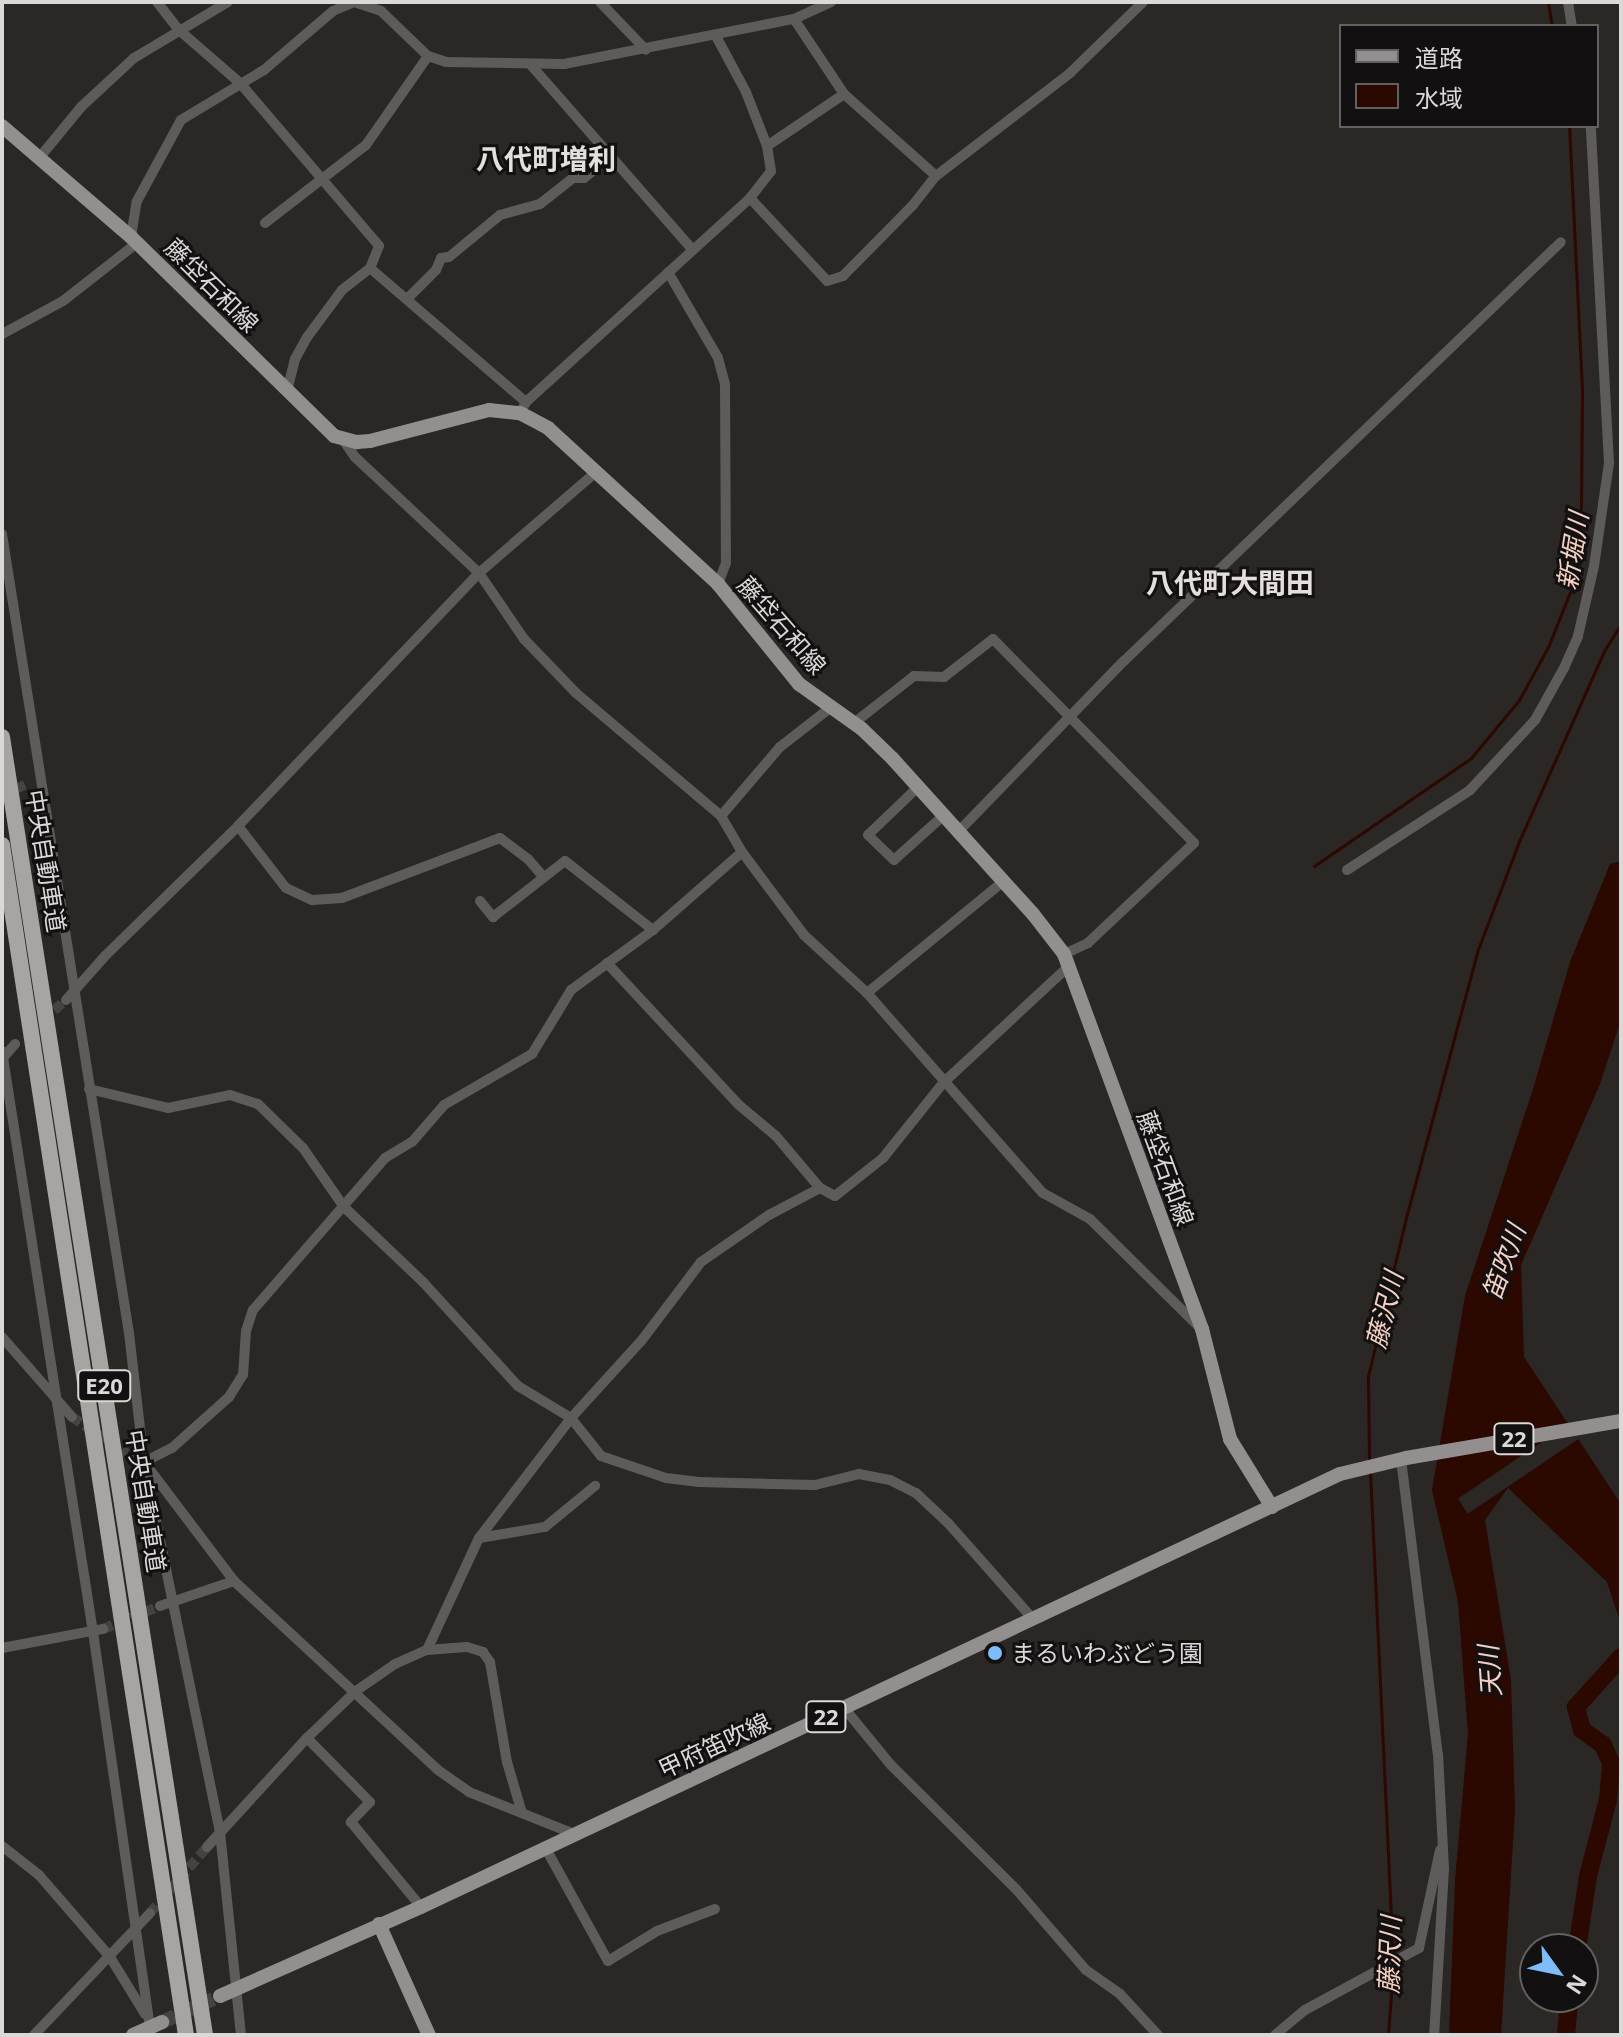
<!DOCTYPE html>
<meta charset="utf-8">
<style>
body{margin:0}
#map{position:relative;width:1623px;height:2037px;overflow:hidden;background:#2a2725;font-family:"Noto Sans","Noto Sans JP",sans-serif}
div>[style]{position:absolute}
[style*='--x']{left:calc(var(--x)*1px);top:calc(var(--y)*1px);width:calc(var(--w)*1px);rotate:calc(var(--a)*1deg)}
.water>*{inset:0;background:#2b0800}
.pier>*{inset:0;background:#2a2725;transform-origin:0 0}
.stream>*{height:3px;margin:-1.5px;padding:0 1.5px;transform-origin:1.5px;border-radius:1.5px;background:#2b0800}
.river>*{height:18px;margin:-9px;padding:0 9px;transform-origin:9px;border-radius:9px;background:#2b0800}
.minor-tunnel>*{height:10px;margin-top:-5px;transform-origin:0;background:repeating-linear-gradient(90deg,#454240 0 10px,transparent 0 15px)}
.major-tunnel>*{height:14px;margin-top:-7px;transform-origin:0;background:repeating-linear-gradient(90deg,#454240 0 14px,transparent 0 21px)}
.minor>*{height:10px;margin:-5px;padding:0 5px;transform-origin:5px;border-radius:5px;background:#5e5c5b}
.major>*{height:14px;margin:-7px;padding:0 7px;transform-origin:7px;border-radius:7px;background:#938f8e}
.highway>*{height:16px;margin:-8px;padding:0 8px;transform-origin:8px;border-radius:8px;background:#a8a4a2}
.dots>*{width:22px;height:22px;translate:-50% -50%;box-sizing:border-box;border:4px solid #121010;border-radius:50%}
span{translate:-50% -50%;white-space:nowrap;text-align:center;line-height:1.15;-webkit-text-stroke:6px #121010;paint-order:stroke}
.shield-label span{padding:2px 6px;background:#121010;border:2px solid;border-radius:6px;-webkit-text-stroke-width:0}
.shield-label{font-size:22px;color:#dbd9d8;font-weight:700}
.street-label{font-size:24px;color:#dbd9d8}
.poi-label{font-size:24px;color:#dbd9d8}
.left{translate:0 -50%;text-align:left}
.water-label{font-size:26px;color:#f4d1c2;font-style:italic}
.quarter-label{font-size:28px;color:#e4dfdd;font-weight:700}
.frame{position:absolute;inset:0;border:4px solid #dbd9d8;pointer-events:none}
.legend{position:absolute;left:1339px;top:24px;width:260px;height:104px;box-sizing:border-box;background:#121010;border:2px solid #626060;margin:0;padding:10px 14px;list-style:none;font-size:24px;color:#dbd9d8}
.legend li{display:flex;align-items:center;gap:16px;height:40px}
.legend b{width:40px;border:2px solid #626060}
.north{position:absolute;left:1519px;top:1933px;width:80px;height:80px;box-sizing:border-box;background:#121010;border:2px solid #626060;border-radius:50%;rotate:123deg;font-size:22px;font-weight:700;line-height:32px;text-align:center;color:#dbd9d8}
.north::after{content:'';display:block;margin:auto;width:28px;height:36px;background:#7fbdfa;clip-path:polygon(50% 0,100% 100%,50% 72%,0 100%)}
</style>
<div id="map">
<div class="water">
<div style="clip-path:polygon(1621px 861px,1621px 1020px,1600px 1084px,1521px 1265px,1524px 1357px,1621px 1504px,1621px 1624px,1607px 1582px,1508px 1488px,1485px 1520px,1511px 1680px,1515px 1809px,1501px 2035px,1449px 2035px,1455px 1880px,1468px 1734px,1458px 1602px,1432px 1490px,1465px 1296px,1533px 1089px,1570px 962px,1610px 864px)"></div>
</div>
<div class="pier">
<div style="left:1573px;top:1421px;width:18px;height:139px;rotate:56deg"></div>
</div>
<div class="stream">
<div style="--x:1548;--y:2;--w:24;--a:81"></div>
<div style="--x:1314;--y:866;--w:191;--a:-34.5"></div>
<div style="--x:1471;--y:758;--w:75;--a:-50.4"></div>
<div style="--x:1519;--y:700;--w:60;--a:-61.3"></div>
<div style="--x:1548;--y:647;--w:65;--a:-68.2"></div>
<div style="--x:1572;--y:587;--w:81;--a:-83.7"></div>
<div style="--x:1581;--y:506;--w:116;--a:-89.5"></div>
<div style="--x:1582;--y:390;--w:264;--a:-92.8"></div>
<div style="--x:1369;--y:1460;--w:84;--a:-90.7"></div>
<div style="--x:1368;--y:1376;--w:167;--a:-76.5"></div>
<div style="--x:1407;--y:1214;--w:271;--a:-75"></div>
<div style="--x:1477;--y:952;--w:121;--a:-69.2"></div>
<div style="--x:1520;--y:839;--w:206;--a:-65.9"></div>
<div style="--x:1604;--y:651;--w:32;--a:-58"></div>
<div style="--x:1370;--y:1472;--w:488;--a:87.3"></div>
<div style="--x:1388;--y:2035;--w:68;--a:-85.8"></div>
</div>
<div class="river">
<div style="--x:1577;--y:1949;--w:74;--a:-81.4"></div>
<div style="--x:1588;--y:1876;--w:79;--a:-75.3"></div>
<div style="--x:1608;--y:1800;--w:37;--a:-85"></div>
<div style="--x:1611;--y:1763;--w:20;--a:-114"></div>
<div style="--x:1603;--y:1745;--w:26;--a:-144"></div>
<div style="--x:1582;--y:1730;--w:24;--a:-105"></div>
<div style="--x:1576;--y:1707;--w:67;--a:-48"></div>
<div style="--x:1566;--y:2035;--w:38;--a:-85"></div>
</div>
<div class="minor-tunnel">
<div style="--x:2;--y:795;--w:30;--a:-24"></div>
<div style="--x:43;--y:1020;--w:30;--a:-41"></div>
<div style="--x:72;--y:1417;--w:76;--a:33.7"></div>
<div style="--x:103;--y:1629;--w:61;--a:-22"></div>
<div style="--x:150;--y:1913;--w:87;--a:-49.2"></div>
</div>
<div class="major-tunnel">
<div style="--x:162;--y:2022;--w:64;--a:-24.1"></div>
</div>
<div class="minor">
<div style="--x:157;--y:2;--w:36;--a:52"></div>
<div style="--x:179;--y:30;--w:81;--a:41"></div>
<div style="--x:240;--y:83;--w:214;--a:49.5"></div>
<div style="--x:379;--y:246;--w:24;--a:112"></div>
<div style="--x:600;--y:2;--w:66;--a:46.2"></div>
<div style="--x:1568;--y:2;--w:24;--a:81"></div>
<div style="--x:794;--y:19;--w:90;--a:56.3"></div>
<div style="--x:844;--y:94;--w:123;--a:41.7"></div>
<div style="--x:530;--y:64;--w:247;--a:48.8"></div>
<div style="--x:767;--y:146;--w:93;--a:-34"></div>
<div style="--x:40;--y:157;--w:65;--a:-50.6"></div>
<div style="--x:81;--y:107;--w:72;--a:-42.8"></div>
<div style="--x:134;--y:58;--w:109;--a:-30.8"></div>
<div style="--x:750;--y:198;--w:113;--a:47.1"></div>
<div style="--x:827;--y:281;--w:17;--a:-17"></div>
<div style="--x:843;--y:276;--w:100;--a:-45.4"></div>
<div style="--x:913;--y:205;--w:37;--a:-52"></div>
<div style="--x:936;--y:176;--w:169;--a:-37.5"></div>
<div style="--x:1070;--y:73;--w:102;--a:-44.2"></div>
<div style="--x:265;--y:223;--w:128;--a:-37.7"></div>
<div style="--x:366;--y:145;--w:108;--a:-55.1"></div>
<div style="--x:131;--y:237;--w:36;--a:-81"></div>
<div style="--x:137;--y:201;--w:92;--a:-61.5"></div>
<div style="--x:181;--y:120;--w:97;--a:-31.1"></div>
<div style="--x:264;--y:70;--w:91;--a:-40.5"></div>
<div style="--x:333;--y:11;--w:23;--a:-23"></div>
<div style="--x:354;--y:2;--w:28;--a:18"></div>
<div style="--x:381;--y:11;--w:65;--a:43.8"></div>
<div style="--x:428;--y:56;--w:19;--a:18"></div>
<div style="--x:446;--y:62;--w:118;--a:1"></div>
<div style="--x:564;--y:64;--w:234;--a:-11.1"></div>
<div style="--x:794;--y:19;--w:41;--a:-24.7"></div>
<div style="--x:668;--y:272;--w:99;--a:59.8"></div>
<div style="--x:718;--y:358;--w:28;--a:75"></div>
<div style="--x:725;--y:385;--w:178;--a:89.7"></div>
<div style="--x:726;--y:563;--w:22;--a:111"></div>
<div style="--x:407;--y:299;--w:41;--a:-45"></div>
<div style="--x:436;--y:270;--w:13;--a:-67"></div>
<div style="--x:441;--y:258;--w:8;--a:-7"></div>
<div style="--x:449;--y:257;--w:66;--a:-39.5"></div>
<div style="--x:500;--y:215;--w:41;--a:-15.4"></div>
<div style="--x:540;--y:204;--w:42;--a:-38.2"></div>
<div style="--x:573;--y:178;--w:11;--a:0"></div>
<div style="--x:584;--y:178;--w:35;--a:-39"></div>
<div style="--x:2;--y:334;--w:69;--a:-28.4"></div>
<div style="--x:63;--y:301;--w:94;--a:-38.1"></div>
<div style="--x:287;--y:391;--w:33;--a:-76"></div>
<div style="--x:295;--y:359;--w:26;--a:-61"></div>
<div style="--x:308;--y:336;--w:57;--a:-53.5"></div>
<div style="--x:342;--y:290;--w:36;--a:-38"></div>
<div style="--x:370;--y:268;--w:206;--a:40.7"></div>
<div style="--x:520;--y:413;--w:13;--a:-61"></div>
<div style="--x:526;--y:402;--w:303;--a:-42.3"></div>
<div style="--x:750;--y:198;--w:34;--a:-52"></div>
<div style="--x:771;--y:171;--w:25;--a:-99"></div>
<div style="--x:767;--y:146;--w:58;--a:-111.3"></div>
<div style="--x:746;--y:92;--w:64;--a:-118.2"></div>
<div style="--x:343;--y:440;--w:21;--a:55"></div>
<div style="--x:355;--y:457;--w:170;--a:43.1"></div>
<div style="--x:479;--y:573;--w:80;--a:55.7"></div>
<div style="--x:524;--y:639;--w:75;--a:46.1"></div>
<div style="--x:576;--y:693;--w:190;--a:40.3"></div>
<div style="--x:721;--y:816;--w:42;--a:59.7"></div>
<div style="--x:742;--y:852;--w:104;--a:53.2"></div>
<div style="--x:804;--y:935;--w:86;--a:42.6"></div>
<div style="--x:867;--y:993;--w:266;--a:48.7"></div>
<div style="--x:1043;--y:1193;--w:54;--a:29"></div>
<div style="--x:1090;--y:1219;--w:155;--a:44.7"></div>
<div style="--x:2;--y:534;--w:809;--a:80.97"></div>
<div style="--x:129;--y:1333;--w:130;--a:83.4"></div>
<div style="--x:144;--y:1462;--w:378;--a:78.4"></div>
<div style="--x:220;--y:1832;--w:204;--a:84.1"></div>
<div style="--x:854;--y:723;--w:76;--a:-38.1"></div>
<div style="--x:914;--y:676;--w:30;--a:2"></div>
<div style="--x:944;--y:677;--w:62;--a:-37.8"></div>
<div style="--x:993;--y:639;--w:286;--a:45.4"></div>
<div style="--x:1194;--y:843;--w:146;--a:136.7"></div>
<div style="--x:1088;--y:943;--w:26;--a:155"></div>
<div style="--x:918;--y:787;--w:69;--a:136.2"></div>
<div style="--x:868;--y:835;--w:36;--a:44"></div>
<div style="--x:894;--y:860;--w:67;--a:-42"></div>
<div style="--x:721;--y:816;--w:91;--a:-49.5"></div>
<div style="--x:780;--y:747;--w:63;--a:-38"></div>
<div style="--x:238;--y:826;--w:78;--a:52.3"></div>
<div style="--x:286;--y:888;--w:29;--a:25"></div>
<div style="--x:312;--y:900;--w:30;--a:-4"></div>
<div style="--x:342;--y:898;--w:169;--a:-20.8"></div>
<div style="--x:500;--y:838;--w:35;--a:37"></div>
<div style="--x:528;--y:859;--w:23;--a:49"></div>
<div style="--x:959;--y:831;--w:237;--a:-45.9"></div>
<div style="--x:1124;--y:661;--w:605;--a:-43.8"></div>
<div style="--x:1347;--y:870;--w:147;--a:-33"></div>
<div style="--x:1470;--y:790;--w:96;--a:-47.1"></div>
<div style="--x:1535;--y:720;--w:60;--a:-60.9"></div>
<div style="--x:1564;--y:668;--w:35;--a:-66"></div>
<div style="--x:1578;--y:636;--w:72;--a:-77.1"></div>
<div style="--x:1594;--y:566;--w:104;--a:-81.7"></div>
<div style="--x:1609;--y:463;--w:337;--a:-93.1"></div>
<div style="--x:480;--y:901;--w:21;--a:51"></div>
<div style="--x:493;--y:917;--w:91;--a:-37.9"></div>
<div style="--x:565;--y:861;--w:112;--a:38.1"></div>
<div style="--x:607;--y:963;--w:194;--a:47.1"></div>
<div style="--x:739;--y:1105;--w:48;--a:40"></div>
<div style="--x:776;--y:1136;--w:68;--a:49.8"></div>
<div style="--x:820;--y:1188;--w:17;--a:28"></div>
<div style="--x:835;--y:1196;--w:61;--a:-38.4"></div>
<div style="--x:883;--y:1158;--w:96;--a:-51.3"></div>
<div style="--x:943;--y:1083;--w:171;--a:-42.9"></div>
<div style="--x:867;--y:993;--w:177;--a:-39.3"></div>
<div style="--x:66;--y:1000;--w:59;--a:-48.4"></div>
<div style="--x:105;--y:956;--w:186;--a:-44.3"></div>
<div style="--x:238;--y:826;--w:349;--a:-46.4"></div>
<div style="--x:479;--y:573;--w:155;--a:-40.8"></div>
<div style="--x:2;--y:1051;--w:588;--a:81.1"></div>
<div style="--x:93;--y:1632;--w:407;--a:81.8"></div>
<div style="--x:2;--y:1059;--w:20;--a:-49"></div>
<div style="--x:89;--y:1089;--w:81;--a:13.5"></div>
<div style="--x:168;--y:1108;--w:63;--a:-11.8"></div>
<div style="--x:230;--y:1095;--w:29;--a:18"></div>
<div style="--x:258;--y:1104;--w:63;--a:44.4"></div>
<div style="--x:303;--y:1148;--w:72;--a:55.2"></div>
<div style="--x:344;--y:1207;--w:109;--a:43.5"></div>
<div style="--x:423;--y:1282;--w:141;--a:47.6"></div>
<div style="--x:518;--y:1386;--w:62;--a:31.1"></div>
<div style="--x:571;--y:1418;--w:48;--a:51.7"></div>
<div style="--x:601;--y:1456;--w:69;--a:18.7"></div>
<div style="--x:666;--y:1478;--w:33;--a:7"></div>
<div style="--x:699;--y:1482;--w:116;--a:1.5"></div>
<div style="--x:815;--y:1485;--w:45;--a:-14"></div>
<div style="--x:859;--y:1474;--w:32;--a:11"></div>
<div style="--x:890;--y:1480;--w:29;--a:27"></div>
<div style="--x:916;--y:1493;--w:44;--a:43.2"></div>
<div style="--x:948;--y:1523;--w:128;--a:48.5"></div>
<div style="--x:2;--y:1337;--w:106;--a:48.8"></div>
<div style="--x:135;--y:1459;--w:9;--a:18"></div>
<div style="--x:144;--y:1462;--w:149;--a:52.9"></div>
<div style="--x:234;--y:1581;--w:278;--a:42.8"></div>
<div style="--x:438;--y:1770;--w:38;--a:35"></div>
<div style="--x:469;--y:1792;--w:113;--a:21.8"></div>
<div style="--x:1401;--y:1459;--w:297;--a:82.9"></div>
<div style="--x:1438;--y:1754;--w:115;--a:87"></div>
<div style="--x:1444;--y:1869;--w:166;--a:93.4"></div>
<div style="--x:144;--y:1462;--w:31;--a:-27"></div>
<div style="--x:172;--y:1448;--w:76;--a:-41.8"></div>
<div style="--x:229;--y:1397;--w:26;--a:-58"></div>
<div style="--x:243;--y:1375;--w:44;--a:-86.1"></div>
<div style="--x:246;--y:1331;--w:22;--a:-72"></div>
<div style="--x:253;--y:1310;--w:201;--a:-49"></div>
<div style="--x:385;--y:1158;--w:31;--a:-31"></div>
<div style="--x:412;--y:1142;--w:49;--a:-49.1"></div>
<div style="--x:444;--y:1105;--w:102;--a:-30.1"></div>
<div style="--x:532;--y:1054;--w:75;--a:-58.6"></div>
<div style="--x:571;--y:990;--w:102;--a:-36.2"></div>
<div style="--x:653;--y:930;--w:118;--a:-41.2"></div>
<div style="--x:479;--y:1538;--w:67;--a:-9.5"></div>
<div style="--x:545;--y:1527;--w:65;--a:-39.4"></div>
<div style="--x:160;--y:1606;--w:78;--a:-18.7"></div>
<div style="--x:2;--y:1648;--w:103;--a:-10.7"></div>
<div style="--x:427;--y:1650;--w:40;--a:-4.3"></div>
<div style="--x:467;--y:1647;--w:17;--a:17"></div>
<div style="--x:483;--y:1652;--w:12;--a:55"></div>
<div style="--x:490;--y:1662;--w:101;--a:80.4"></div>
<div style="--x:507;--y:1762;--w:53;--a:73.6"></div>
<div style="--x:845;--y:1709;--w:71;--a:50.7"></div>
<div style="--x:890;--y:1764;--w:177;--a:44.8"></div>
<div style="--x:1016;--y:1889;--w:107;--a:49.2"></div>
<div style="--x:1086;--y:1970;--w:42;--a:35.2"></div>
<div style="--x:1120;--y:1994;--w:56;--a:47.2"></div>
<div style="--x:307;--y:1738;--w:90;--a:45.5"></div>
<div style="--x:370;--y:1802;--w:28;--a:134"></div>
<div style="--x:351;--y:1822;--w:110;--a:50.5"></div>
<div style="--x:2;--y:1846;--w:47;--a:38.1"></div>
<div style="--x:39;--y:1875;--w:108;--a:49.1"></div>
<div style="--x:110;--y:1957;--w:67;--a:58.4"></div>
<div style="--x:207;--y:1847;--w:148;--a:-47.5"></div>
<div style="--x:307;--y:1738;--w:68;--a:-43.8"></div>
<div style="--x:356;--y:1691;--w:47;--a:-34.7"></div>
<div style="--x:395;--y:1664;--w:35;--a:-24"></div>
<div style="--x:427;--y:1650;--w:123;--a:-65.1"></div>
<div style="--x:479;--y:1538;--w:151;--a:-52.5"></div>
<div style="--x:571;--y:1418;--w:105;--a:-47.7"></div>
<div style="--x:642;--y:1340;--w:98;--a:-52.9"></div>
<div style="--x:701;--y:1262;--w:83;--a:-34.7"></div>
<div style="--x:769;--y:1215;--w:58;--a:-27.9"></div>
<div style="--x:545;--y:1847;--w:130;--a:61.1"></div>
<div style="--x:608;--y:1961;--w:57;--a:-31.5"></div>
<div style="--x:657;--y:1931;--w:62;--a:-20.8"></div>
<div style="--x:34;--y:2035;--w:168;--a:-46.4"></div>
<div style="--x:1275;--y:2035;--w:39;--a:-40"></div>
<div style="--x:1305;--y:2010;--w:130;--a:-28.5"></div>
<div style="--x:1419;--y:1948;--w:100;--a:-77.9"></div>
</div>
<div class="major">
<div style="--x:2;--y:126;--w:170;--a:40.7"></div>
<div style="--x:131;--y:237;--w:284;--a:44.4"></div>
<div style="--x:334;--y:436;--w:24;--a:15"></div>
<div style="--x:357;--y:442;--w:13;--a:-4"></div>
<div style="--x:370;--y:441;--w:123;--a:-14.6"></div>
<div style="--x:489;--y:410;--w:31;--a:6"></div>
<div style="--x:520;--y:413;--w:32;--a:28"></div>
<div style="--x:548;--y:428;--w:231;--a:42.5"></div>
<div style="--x:718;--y:584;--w:129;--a:51"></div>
<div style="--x:799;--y:684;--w:77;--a:35.5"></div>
<div style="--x:862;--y:729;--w:42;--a:44"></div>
<div style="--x:892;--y:758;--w:210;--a:47.9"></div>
<div style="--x:1033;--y:914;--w:51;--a:52.2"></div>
<div style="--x:1064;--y:954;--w:400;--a:69.8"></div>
<div style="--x:1202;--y:1329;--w:114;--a:75.7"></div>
<div style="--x:1230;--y:1439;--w:80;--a:58.3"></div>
<div style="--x:379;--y:1924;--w:122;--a:65.8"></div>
<div style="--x:220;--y:1996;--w:220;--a:-23.9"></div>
<div style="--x:421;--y:1907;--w:1016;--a:-25.23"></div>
<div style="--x:1340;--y:1474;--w:68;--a:-13.6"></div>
<div style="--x:1406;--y:1458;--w:218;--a:-9.8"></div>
<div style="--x:133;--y:2035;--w:32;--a:-24"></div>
</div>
<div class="highway">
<div style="--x:2;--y:737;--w:1314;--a:81.11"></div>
<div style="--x:2;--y:845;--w:1204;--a:81.21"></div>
</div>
<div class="dots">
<div style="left:995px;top:1653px;background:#7fbdfa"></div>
</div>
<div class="shield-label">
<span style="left:104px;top:1386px">E20</span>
<span style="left:1514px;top:1439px">22</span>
<span style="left:826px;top:1717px">22</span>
</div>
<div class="street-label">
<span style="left:212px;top:285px;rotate:45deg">藤垈石和線</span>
<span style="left:782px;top:625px;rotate:49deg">藤垈石和線</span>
<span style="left:46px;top:861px;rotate:81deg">中央自動車道</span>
<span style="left:1166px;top:1168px;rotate:70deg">藤垈石和線</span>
<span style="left:146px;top:1501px;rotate:81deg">中央自動車道</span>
<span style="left:714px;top:1745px;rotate:-25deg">甲府笛吹線</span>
</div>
<div class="poi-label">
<span class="left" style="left:1011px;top:1653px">まるいわぶどう園</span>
</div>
<div class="water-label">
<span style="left:1573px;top:551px;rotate:-81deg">新堀川</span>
<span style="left:1504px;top:1262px;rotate:-70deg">笛吹川</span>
<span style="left:1385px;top:1310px;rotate:-76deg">藤沢川</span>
<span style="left:1490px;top:1671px;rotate:-94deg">天川</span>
<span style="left:1390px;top:1955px;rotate:-88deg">藤沢川</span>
</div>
<div class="quarter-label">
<span style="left:546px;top:158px">八代町増利</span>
<span style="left:1230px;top:582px">八代町大間田</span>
</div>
<div class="frame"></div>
<ul class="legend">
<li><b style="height:10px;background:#938f8e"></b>道路</li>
<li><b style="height:22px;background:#2b0800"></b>水域</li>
</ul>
<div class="north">N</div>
</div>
